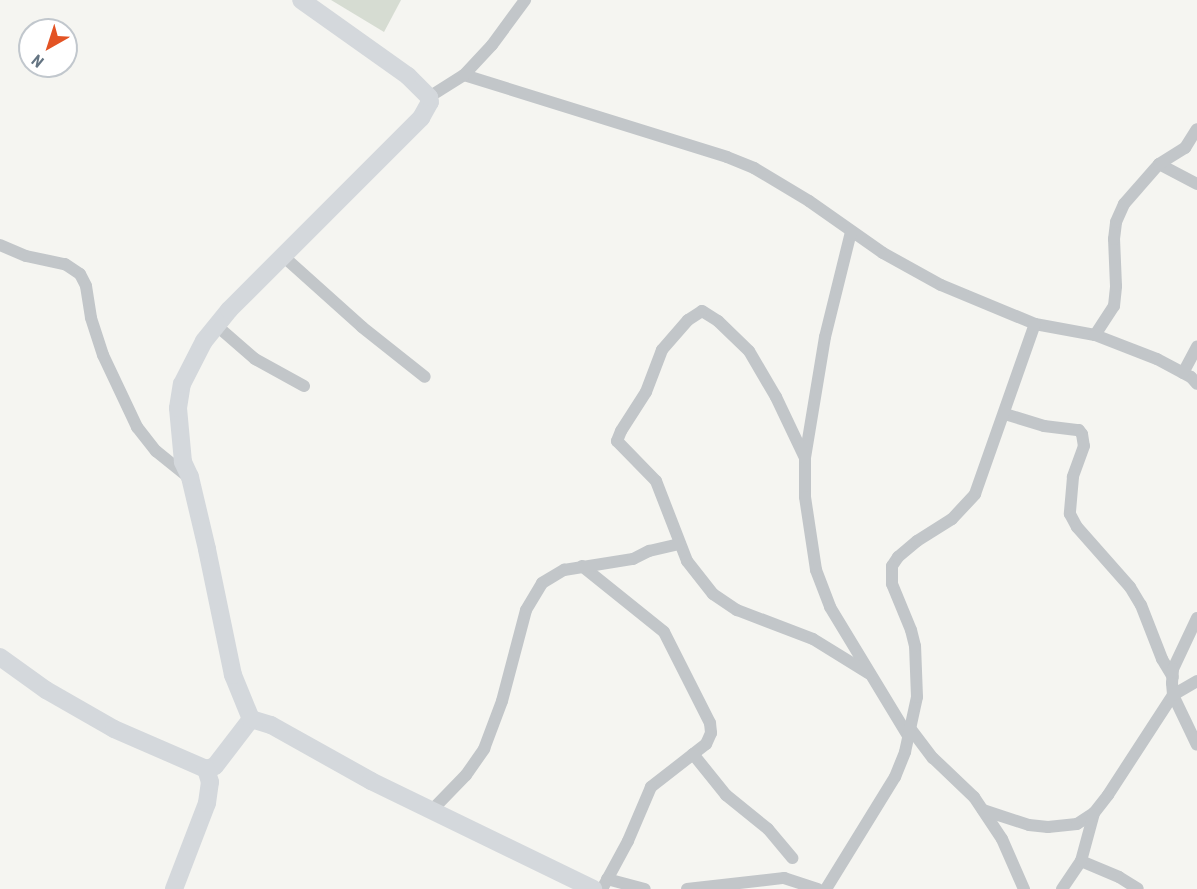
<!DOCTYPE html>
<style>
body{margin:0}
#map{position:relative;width:1197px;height:889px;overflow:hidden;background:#f5f5f1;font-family:"Roboto Condensed",sans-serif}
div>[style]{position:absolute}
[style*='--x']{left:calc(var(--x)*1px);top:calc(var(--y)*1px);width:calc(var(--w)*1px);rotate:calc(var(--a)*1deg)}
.green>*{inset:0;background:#d6dcd2}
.street>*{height:12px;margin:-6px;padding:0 6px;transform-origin:6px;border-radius:6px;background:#c2c6c9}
.secondary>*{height:18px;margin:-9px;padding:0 9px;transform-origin:9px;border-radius:9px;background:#d4d8dc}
span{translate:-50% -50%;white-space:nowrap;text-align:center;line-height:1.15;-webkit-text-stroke:6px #fff;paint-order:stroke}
.north{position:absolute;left:18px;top:18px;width:60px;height:60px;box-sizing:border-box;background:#fff;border:2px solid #c1c7cd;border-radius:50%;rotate:219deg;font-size:16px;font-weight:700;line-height:24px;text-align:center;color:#647482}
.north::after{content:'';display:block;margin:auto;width:21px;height:27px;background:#e35324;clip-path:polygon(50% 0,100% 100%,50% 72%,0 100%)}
</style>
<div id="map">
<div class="green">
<div style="clip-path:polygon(331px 0,401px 0,384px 32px)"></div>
</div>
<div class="street">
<div style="--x:464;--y:75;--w:275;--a:17.3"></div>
<div style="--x:727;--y:157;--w:29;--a:22"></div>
<div style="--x:754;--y:168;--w:64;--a:31"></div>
<div style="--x:809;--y:201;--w:90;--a:35.1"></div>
<div style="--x:883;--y:253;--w:66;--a:28.9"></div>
<div style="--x:941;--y:285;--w:102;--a:22.5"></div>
<div style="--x:1035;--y:324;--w:61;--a:10.4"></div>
<div style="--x:1095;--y:335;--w:66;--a:21.2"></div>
<div style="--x:1157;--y:359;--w:38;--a:28"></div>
<div style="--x:1191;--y:377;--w:9;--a:49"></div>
<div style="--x:429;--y:97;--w:41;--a:-32.2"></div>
<div style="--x:464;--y:75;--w:41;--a:-47"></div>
<div style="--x:492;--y:45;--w:56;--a:-53.7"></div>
<div style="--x:1159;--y:164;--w:43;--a:27.8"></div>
<div style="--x:851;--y:232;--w:108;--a:103.9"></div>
<div style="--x:825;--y:337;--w:123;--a:99.4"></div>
<div style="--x:805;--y:458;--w:39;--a:90"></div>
<div style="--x:805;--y:497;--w:74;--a:81.4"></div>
<div style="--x:816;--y:570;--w:40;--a:69"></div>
<div style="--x:830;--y:607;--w:151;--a:58.8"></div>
<div style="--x:0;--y:245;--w:28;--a:23"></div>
<div style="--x:26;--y:256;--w:40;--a:12"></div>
<div style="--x:65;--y:264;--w:18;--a:34"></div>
<div style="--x:80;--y:274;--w:13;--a:63"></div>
<div style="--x:86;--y:286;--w:32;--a:81"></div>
<div style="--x:91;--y:318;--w:39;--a:72"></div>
<div style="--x:103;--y:355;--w:80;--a:64.7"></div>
<div style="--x:137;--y:427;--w:31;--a:52"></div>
<div style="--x:156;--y:451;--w:38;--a:39"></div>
<div style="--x:283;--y:256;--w:106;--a:41.9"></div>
<div style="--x:362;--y:327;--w:80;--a:38.4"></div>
<div style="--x:217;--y:326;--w:50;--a:41"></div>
<div style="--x:255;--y:359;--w:56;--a:28.9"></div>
<div style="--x:1095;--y:335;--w:35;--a:-57"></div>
<div style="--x:1114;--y:306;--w:20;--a:-84"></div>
<div style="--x:1116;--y:286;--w:47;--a:-92.4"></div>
<div style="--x:1114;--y:239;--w:17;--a:-83"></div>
<div style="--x:1116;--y:222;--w:20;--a:-66"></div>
<div style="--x:1124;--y:204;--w:53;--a:-48.8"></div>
<div style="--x:1159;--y:164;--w:31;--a:-32"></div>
<div style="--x:1185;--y:148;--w:22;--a:-58"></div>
<div style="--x:1183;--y:373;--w:30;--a:-62"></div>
<div style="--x:1005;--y:414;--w:41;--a:17.1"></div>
<div style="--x:1044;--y:426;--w:35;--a:7"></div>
<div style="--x:1079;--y:430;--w:5;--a:53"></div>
<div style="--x:1082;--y:434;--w:12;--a:81"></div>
<div style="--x:1084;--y:446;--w:33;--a:110"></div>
<div style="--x:1073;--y:477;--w:37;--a:95"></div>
<div style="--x:1070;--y:514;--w:15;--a:62"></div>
<div style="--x:1077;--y:527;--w:80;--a:48.5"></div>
<div style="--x:1130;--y:587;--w:21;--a:59"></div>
<div style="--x:1141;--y:605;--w:58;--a:68.7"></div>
<div style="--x:1162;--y:659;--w:21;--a:59"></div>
<div style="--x:805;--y:458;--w:68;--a:-115.4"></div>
<div style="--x:776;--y:397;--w:53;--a:-120.4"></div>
<div style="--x:749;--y:351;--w:43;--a:-135.9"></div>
<div style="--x:718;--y:321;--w:19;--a:-148"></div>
<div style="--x:702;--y:311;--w:17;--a:147"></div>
<div style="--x:688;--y:320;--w:40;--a:131"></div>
<div style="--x:662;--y:350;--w:45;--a:110.9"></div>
<div style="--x:646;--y:392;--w:46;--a:122.7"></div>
<div style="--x:621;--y:431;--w:11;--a:112"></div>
<div style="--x:617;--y:441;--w:56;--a:45.7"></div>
<div style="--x:656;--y:481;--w:86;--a:68.8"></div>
<div style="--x:687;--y:561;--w:42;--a:51.8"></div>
<div style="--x:713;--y:594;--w:29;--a:34"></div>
<div style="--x:737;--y:610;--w:81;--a:20.9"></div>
<div style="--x:813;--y:639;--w:65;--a:31.7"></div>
<div style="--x:582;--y:566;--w:105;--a:38.8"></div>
<div style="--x:664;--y:632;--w:102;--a:63.2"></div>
<div style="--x:710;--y:723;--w:10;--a:84"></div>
<div style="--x:711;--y:733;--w:12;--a:114"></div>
<div style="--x:706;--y:744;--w:70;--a:142"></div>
<div style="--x:651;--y:787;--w:59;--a:113.1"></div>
<div style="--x:628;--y:841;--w:55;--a:118.4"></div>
<div style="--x:1197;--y:618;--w:56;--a:115.2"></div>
<div style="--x:1173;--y:669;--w:14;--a:94"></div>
<div style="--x:1172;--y:683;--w:12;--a:85"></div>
<div style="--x:1173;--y:695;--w:55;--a:64.4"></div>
<div style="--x:910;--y:728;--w:38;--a:53"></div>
<div style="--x:933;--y:758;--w:57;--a:43.6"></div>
<div style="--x:974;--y:797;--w:50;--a:56.3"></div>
<div style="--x:1002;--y:839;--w:55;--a:66.3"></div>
<div style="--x:693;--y:754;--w:53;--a:51.2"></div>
<div style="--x:726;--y:795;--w:54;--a:39"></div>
<div style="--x:768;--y:829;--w:38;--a:50"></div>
<div style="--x:433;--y:809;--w:47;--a:-45.9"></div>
<div style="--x:466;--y:775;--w:32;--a:-55"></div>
<div style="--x:484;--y:749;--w:51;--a:-69.4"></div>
<div style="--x:502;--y:701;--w:94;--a:-75.2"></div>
<div style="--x:526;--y:610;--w:31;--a:-59"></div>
<div style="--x:542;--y:583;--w:26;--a:-31"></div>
<div style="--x:564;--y:570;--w:70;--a:-9.1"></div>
<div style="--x:633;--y:559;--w:18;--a:-27"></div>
<div style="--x:649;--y:551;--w:31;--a:-13"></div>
<div style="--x:983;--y:810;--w:48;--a:18.1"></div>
<div style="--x:1029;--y:825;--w:19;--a:6"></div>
<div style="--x:1048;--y:827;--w:29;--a:-6"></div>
<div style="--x:1077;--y:824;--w:20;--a:-33"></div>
<div style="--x:1094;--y:813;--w:23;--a:-52"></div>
<div style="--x:1108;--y:795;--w:119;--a:-57"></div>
<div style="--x:1173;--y:695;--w:28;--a:-30"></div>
<div style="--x:1081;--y:861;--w:41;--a:22.8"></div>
<div style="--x:1119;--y:877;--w:22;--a:32"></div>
<div style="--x:607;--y:879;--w:39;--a:15"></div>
<div style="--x:687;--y:889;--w:98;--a:-6.5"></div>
<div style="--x:784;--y:878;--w:36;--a:18"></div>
<div style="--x:826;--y:889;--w:132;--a:-58.4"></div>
<div style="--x:895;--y:777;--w:27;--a:-68"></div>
<div style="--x:905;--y:752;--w:56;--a:-77.7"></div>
<div style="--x:917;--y:697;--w:51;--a:-92.2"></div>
<div style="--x:915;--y:646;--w:16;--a:-104"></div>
<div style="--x:911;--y:630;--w:50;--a:-112.4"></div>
<div style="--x:892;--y:584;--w:18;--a:-90"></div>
<div style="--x:892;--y:566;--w:11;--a:-56"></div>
<div style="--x:898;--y:557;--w:25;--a:-40"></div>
<div style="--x:917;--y:541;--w:41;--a:-32.2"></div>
<div style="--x:952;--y:519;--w:34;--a:-47"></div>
<div style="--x:975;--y:494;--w:180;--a:-70.6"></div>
<div style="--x:1062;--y:889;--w:34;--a:-56"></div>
<div style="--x:1081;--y:861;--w:50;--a:-74.8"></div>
</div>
<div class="secondary">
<div style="--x:0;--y:657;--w:57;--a:35.7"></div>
<div style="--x:46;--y:690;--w:78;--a:29.8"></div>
<div style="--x:114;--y:729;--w:100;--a:23.5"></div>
<div style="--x:206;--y:769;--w:9;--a:-18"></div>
<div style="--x:215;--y:766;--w:59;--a:-52.5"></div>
<div style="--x:251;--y:719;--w:21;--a:17"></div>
<div style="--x:271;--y:725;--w:115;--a:29.2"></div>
<div style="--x:371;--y:781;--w:247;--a:25.9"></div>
<div style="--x:251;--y:719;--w:48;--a:-112.2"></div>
<div style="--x:233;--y:675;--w:129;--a:-101.7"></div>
<div style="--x:207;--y:549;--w:74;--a:-103.3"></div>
<div style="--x:190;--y:477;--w:17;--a:-115"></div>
<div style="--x:183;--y:462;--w:54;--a:-95.3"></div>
<div style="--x:178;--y:408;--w:24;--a:-81"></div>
<div style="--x:182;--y:384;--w:48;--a:-62.9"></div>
<div style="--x:204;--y:341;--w:40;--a:-51"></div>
<div style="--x:229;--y:310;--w:272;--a:-45"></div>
<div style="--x:421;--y:118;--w:18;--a:-61"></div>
<div style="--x:430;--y:102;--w:5;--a:-101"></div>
<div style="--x:429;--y:97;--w:30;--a:-135"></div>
<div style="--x:408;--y:76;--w:131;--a:-144.6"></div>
<div style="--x:174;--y:889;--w:92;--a:-69"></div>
<div style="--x:207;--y:803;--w:21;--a:-82"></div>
<div style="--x:210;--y:782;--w:14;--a:-107"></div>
</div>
<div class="north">N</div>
</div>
